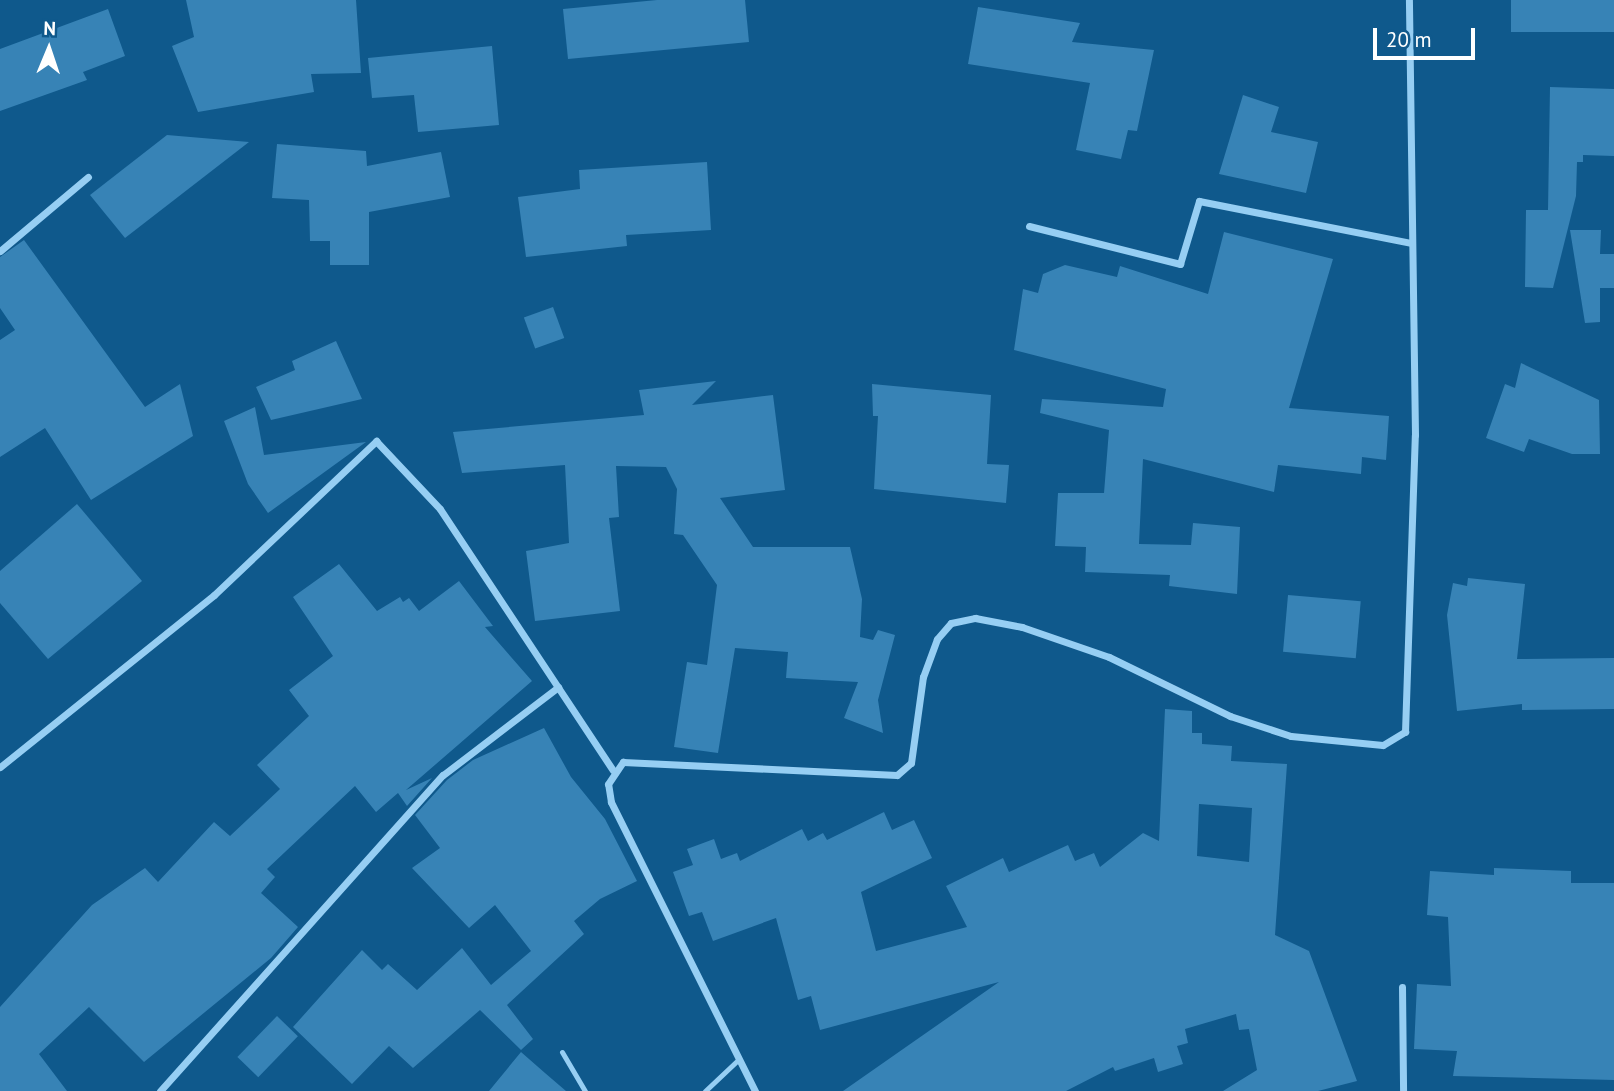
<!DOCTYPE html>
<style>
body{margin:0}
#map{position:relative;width:1614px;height:1091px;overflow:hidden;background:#0f598c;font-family:"PT Sans",sans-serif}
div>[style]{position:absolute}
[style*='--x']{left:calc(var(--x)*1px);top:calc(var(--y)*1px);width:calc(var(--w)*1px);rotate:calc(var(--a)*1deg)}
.building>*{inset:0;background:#3783b6;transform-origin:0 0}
.lane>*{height:5px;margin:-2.5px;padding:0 2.5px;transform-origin:2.5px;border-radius:2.5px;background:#96cef3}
.street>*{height:7px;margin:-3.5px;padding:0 3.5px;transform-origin:3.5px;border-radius:3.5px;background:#96cef3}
span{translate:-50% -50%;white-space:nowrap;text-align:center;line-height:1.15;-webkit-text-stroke:7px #0f598c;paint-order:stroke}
.north{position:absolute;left:14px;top:14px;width:70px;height:70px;-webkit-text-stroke:5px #0f598c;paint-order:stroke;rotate:2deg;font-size:19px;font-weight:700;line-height:28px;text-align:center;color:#fff}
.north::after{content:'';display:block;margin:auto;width:24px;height:32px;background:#fff;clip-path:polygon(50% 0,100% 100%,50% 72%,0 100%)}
.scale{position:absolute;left:1373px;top:28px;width:102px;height:32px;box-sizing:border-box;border:4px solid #fff;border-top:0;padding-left:9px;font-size:21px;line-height:24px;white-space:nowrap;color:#fff;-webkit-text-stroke:5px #0f598c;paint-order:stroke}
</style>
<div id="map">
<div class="building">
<div style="clip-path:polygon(186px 0,356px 0,361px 73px,311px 74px,314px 92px,198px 112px,172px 46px,194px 37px)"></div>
<div style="clip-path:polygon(657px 0,745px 0,749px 42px,568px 59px,563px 9px)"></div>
<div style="left:1511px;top:0;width:103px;height:32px"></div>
<div style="clip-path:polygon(978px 7px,1080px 23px,1072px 42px,1154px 50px,1137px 131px,1128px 130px,1121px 159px,1076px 150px,1090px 83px,968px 64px)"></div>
<div style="clip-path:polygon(108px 9px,125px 56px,83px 72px,87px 80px,0 111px,0 49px)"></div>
<div style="clip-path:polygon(492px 46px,499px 125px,418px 132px,414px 95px,372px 98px,368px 58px)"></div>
<div style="clip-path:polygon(1550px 87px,1614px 89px,1614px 156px,1583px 155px,1583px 162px,1577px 162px,1576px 196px,1553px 288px,1525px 287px,1526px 210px,1548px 210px)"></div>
<div style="clip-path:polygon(1243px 95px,1279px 107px,1271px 132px,1318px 142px,1306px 193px,1219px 174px)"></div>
<div style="clip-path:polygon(167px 135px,249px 142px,125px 238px,90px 195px)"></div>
<div style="clip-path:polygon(277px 144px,366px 151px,367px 166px,441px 152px,450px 197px,369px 212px,369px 265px,330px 265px,330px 241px,310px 241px,309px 200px,272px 198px)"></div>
<div style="clip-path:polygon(707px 162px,711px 230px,626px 235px,627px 246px,526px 257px,518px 197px,580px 189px,579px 170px)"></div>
<div style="clip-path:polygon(1570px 230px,1601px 230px,1600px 254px,1614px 254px,1614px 288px,1600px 288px,1600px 322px,1585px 323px)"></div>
<div style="clip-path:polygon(1224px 232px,1333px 259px,1289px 408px,1389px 416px,1386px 460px,1362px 457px,1361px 474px,1278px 465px,1274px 492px,1143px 459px,1139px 544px,1191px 545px,1193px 523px,1240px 527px,1237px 594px,1169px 586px,1170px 575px,1085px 572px,1086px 547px,1055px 546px,1058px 493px,1104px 493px,1109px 430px,1040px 413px,1042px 399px,1163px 407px,1166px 389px,1014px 350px,1023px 289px,1038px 293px,1043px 274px,1065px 265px,1117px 277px,1120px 266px,1208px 294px)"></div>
<div style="clip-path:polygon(24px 240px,145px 407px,180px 384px,193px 436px,91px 500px,45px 428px,0 457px,0 340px,15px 330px,0 308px,0 257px)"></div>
<div style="left:553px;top:307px;width:33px;height:31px;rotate:70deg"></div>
<div style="clip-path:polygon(336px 341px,362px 399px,271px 420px,256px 387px,295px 370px,292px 361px)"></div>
<div style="clip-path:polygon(1521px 363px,1599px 400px,1600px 454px,1572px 454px,1529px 439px,1524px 452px,1486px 438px,1505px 384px,1515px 388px)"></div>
<div style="clip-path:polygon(716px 381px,692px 405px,773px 395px,785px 490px,720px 498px,753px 547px,850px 547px,862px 599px,860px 637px,873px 640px,878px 630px,895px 635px,878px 700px,883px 733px,844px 718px,858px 682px,786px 678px,788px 652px,735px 648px,718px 753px,674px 747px,687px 662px,707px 665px,717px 585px,683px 535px,674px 534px,677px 489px,666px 467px,616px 466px,619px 517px,609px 518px,620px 611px,535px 621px,526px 551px,569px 543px,565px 465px,462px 473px,453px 432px,644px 415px,639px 390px)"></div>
<div style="clip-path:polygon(872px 384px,991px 395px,987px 464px,1009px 465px,1006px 503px,874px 489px,878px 416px,873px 416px)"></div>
<div style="clip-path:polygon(255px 407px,264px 455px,366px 442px,268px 513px,248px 484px,224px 421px)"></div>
<div style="clip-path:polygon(77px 504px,142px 581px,48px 659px,0 603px,0 571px)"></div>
<div style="clip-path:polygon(339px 564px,377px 611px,400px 597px,403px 602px,409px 598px,419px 611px,459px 581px,493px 626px,485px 627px,532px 681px,406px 790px,432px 778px,407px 806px,398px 793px,376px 812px,355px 786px,267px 869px,275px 877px,261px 893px,298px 927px,271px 958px,144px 1062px,89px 1007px,39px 1054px,67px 1091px,0 1091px,0 1007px,92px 905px,145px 868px,158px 882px,214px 822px,230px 836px,280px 789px,257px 765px,309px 716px,289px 690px,333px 656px,293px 597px)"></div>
<div style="clip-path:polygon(1468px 578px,1525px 584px,1517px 659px,1614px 658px,1614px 709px,1522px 710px,1522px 704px,1457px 711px,1447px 615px,1453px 583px,1467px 586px)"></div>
<div style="left:1288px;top:595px;width:73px;height:57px;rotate:5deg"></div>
<div style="clip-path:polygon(evenodd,1165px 709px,1192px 711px,1192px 733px,1202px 733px,1202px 744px,1232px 746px,1231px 761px,1287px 764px,1275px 935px,1309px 951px,1357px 1081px,1318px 1091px,1223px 1091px,1257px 1070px,1249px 1029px,1239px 1030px,1236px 1014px,1185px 1029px,1188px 1043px,1177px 1046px,1183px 1064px,1158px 1072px,1154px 1058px,1115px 1071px,1113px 1067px,1066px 1091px,843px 1091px,999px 982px,820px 1030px,811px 996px,798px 1000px,776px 918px,713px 941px,702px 912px,689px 916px,673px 872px,693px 865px,687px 849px,714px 839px,721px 859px,737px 853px,740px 861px,802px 829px,808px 841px,823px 833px,827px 840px,884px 812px,892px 830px,914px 820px,932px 858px,861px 892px,876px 951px,967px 927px,946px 886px,1003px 858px,1009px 872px,1068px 845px,1075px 861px,1094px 853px,1100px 867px,1143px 833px,1159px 841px,1165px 709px,1199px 804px,1252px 808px,1249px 862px,1197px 856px,1199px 804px)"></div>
<div style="clip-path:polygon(544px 728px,571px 777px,605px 819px,637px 881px,600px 899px,574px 921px,584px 934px,507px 1005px,533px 1039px,521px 1050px,480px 1010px,413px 1068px,389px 1046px,352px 1084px,293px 1027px,362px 950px,382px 970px,388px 964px,417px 990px,462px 948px,491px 985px,531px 951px,495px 905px,469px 928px,412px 868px,440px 848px,415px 815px,447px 780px,473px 760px)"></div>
<div style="clip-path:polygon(1494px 868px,1571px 871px,1571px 883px,1614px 883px,1614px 1080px,1453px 1076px,1457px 1051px,1414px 1049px,1417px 984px,1451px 986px,1448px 917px,1427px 915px,1430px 871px,1494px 875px)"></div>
<div style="left:277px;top:1016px;width:29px;height:57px;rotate:44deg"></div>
<div style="clip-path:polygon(521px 1052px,545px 1073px,566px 1091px,489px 1091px)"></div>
</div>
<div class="lane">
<div style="--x:562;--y:1052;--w:45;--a:59.5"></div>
<div style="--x:705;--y:1091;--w:47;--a:-43.3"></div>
</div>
<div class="street">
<div style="--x:1029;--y:226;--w:156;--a:14.1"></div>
<div style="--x:1180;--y:264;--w:66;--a:-73.2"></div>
<div style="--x:1199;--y:201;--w:217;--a:11.2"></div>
<div style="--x:0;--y:251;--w:115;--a:-40.1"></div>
<div style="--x:0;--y:767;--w:275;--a:-38.8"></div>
<div style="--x:214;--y:595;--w:224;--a:-43.5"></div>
<div style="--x:376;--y:441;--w:93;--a:46.7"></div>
<div style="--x:440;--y:509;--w:313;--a:56.5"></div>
<div style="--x:1402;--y:987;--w:104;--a:89.4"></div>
<div style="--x:160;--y:1091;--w:424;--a:-48.2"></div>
<div style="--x:443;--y:775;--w:145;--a:-37.4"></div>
<div style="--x:755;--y:1091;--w:323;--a:-116.5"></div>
<div style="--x:611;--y:802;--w:18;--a:-99"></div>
<div style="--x:608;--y:784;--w:27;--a:-56"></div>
<div style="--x:623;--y:762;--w:274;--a:2.7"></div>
<div style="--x:897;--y:775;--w:18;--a:-41"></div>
<div style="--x:911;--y:763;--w:87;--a:-82.1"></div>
<div style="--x:923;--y:677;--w:40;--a:-69.8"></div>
<div style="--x:937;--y:639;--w:21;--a:-49"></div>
<div style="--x:951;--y:623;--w:25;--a:-12"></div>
<div style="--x:975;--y:618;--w:48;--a:10.8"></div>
<div style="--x:1022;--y:627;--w:92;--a:19"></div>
<div style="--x:1109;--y:657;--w:135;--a:26"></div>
<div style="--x:1230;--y:716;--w:64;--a:18.2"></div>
<div style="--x:1291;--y:736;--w:92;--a:5.6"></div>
<div style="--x:1383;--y:745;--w:26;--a:-31"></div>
<div style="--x:1405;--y:732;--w:297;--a:-88.1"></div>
<div style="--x:1415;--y:435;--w:435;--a:-90.8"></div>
</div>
<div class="north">N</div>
<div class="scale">20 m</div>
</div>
